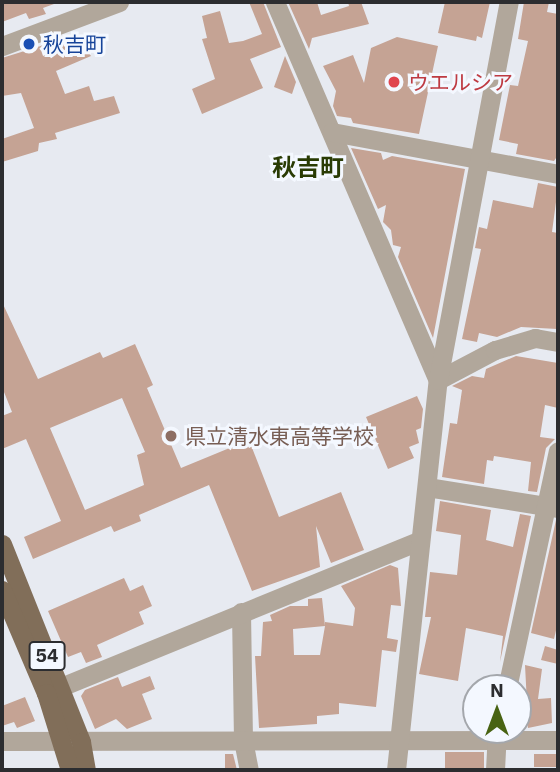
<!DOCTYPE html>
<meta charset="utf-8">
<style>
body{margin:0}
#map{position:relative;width:560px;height:772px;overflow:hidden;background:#e7eaf1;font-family:"IBM Plex Sans","Noto Sans JP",sans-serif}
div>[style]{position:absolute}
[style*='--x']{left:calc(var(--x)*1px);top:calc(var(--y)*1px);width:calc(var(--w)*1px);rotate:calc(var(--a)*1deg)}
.building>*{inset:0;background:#c5a394;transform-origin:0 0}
.minor>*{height:19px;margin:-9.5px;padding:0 9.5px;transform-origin:9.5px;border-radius:9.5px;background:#b1a79b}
.tertiary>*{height:19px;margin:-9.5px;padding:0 9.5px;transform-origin:9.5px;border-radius:9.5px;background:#b1a79b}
.primary>*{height:19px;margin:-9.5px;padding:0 9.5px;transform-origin:9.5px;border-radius:9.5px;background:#816e59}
.dots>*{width:19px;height:19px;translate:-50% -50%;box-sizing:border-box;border:4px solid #f4f8ff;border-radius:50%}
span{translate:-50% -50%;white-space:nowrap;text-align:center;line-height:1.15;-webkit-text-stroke:6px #f4f8ff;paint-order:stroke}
.shield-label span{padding:2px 5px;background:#f4f8ff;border:2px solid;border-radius:5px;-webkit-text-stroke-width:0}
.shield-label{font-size:19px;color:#2c2d30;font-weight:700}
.transit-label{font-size:21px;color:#164399}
.left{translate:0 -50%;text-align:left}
.health-label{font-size:21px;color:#be3a42}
.education-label{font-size:21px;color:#785e54}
.quarter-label{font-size:24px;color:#293b04;font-weight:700}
.frame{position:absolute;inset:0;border:4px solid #2c2d30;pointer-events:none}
.north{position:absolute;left:462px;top:674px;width:70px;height:70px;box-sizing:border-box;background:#f4f8ff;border:2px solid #a4a7ac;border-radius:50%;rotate:0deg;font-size:19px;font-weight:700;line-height:28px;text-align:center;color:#2c2d30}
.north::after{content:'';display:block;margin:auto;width:24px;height:32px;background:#486313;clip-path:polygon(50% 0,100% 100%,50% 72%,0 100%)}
</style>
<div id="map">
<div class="building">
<div style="clip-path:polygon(2px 2px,53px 2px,54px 4px,43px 8px,46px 14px,29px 19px,26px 13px,2px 22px)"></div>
<div style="clip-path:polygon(249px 2px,263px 2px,281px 47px,250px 59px,263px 88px,202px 114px,192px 89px,215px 79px,202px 39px,207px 38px,202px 16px,220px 11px,229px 43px,243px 41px,262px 34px)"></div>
<div style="clip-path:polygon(288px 2px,317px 2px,321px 15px,349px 6px,348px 2px,361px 2px,369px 24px,312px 38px,309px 49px)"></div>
<div style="clip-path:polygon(445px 2px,490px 2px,482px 38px,477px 36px,476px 41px,438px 33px)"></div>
<div style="clip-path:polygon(524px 2px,549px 2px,547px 12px,558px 14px,558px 155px,554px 161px,516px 154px,518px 144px,499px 140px,510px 85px,518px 86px,528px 41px,518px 39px)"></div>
<div style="clip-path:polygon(76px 35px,91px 56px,56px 71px,65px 94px,89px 86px,94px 101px,114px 96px,120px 113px,55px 133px,57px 139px,39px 143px,38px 151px,2px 162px,2px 139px,34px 128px,21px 93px,2px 96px,2px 58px)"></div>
<div style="clip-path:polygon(397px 37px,438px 46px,419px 134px,353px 123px,351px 118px,337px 116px,333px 106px,336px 91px,323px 66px,353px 55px,364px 83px,371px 48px)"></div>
<div style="clip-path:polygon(285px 56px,296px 82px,292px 94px,274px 87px)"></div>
<div style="clip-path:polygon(351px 148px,381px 153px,383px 160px,392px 156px,465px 169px,433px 338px,398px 257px,401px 247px,393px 245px,391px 230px,383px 222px,386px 205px,378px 209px)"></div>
<div style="clip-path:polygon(538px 183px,558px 187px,552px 232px,558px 233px,557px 329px,521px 327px,497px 337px,479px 333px,477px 342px,462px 339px,481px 249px,475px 248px,479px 227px,487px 229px,493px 200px,533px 208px)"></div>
<div style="clip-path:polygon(evenodd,2px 302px,38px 379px,100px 352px,103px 358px,135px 344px,153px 385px,147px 388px,181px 468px,249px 440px,279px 517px,341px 492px,364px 550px,331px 563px,316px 526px,320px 567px,252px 591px,209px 485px,139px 515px,141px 521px,114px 532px,111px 526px,33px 559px,24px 537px,61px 521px,26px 439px,2px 449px,2px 416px,12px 412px,2px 387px,2px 302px,122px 398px,145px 452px,137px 455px,144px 485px,85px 510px,50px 428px,122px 398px)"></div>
<div style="clip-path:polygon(516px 356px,558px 363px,558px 408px,545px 405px,540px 437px,555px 439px,546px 448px,537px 492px,528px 491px,531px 462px,494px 456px,493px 461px,487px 460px,484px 484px,442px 477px,450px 423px,457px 424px,462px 390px,452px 386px,472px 376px,484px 378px,486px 369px)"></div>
<div style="clip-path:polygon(417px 396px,423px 409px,421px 428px,416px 430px,419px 443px,409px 447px,414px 458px,388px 469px,366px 417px)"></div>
<div style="clip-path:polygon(440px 501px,491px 510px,486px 540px,513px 547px,520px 514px,531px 516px,500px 662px,503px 636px,466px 628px,458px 681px,419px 674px,431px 617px,425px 617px,430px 572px,457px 575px,461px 535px,436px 531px)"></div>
<div style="clip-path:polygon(556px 520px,558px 622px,554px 639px,531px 633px)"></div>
<div style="clip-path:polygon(evenodd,390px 565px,398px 568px,401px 606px,391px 605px,387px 638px,398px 640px,396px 652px,382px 650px,376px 707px,339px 703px,339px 714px,317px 716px,317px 724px,259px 728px,255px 656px,261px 656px,263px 622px,272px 621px,270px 615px,290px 606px,308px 606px,308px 599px,322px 598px,325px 626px,325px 622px,353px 626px,355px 608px,341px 586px,390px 565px,325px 626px,320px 655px,294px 655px,293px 629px,325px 626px)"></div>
<div style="clip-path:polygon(124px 578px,130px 591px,143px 585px,152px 606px,139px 612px,144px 624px,97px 645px,102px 657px,86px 663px,81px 652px,68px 657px,48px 611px)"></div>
<div style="clip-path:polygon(545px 646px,558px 650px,558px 664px,541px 660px)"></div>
<div style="clip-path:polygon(525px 665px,542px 669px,538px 699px,551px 698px,552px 723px,528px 728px,527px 723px,518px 723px,518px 706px,527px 704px)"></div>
<div style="clip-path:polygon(150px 676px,155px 689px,142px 694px,152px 719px,127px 729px,116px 719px,95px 729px,81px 696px,85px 690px,118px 677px,122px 687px)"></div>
<div style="clip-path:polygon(25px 697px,35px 721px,17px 728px,14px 722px,2px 726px,2px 706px)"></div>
<div style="left:445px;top:752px;width:39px;height:18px"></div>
<div style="clip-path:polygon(225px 754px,233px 754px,237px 770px,225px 770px)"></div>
<div style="left:534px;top:754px;width:24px;height:13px"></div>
</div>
<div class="minor">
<div style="--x:275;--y:2;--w:412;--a:66.7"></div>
<div style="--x:438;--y:380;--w:64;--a:-27.8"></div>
<div style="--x:495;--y:350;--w:42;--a:-16.7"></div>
<div style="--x:535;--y:338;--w:23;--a:10"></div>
<div style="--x:332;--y:132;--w:230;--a:10.5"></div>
<div style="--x:427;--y:487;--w:133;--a:9.1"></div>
<div style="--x:241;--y:612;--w:128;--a:89.1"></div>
<div style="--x:243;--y:740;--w:31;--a:79"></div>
<div style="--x:507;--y:688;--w:242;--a:-77.9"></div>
<div style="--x:46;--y:693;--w:404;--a:-22.2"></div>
<div style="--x:2;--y:741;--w:556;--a:-0.1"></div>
<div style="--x:495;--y:770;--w:40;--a:-87.1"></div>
</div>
<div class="tertiary">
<div style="--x:2;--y:46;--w:125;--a:-20.6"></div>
<div style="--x:396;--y:770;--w:392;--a:-83.9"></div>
<div style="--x:438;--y:380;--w:385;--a:-79.4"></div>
</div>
<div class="primary">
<div style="--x:2;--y:544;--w:213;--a:68.2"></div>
<div style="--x:81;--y:742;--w:28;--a:80"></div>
<div style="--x:2;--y:590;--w:112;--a:66.9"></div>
<div style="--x:46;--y:693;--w:81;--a:72.7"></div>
</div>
<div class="dots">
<div style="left:29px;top:44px;background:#1a4fb4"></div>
<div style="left:394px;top:82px;background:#e0444e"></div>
<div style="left:171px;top:436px;background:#8d6e63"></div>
</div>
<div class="shield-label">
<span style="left:47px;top:656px">54</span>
</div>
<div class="transit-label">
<span class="left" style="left:43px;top:44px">秋吉町</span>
</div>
<div class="health-label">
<span class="left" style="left:408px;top:82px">ウエルシア</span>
</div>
<div class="education-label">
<span class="left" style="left:185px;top:436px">県立清水東高等学校</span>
</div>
<div class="quarter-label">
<span style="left:308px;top:168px">秋吉町</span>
</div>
<div class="frame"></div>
<div class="north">N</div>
</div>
